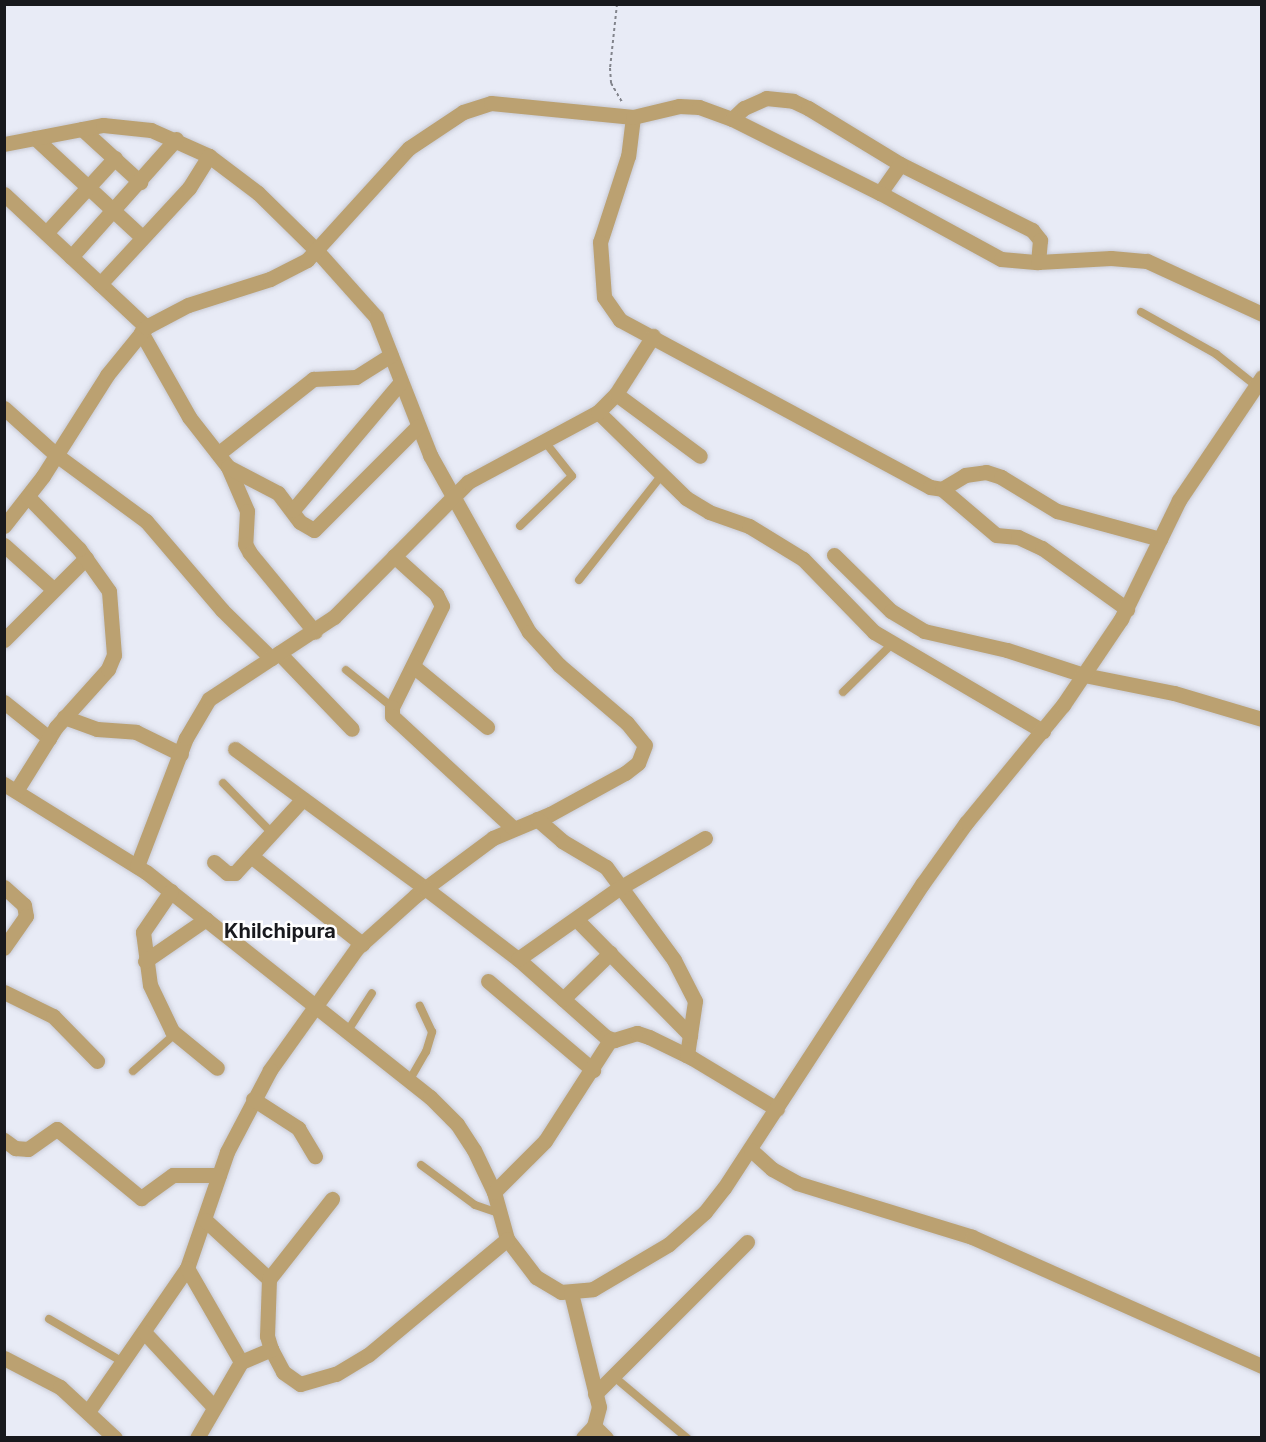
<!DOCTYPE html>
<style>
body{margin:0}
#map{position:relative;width:1266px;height:1442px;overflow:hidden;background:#e8ebf6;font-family:Inter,sans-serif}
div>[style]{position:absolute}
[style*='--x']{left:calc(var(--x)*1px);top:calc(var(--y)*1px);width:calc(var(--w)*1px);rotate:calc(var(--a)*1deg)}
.path>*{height:2px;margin-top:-1px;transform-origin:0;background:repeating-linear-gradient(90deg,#82848c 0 3px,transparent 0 6px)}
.roads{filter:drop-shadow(0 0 2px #c7c9d3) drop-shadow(0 0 2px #c7c9d3)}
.lane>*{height:8px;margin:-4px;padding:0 4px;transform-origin:4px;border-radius:4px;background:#bba171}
.street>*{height:15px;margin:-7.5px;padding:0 7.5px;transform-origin:7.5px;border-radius:7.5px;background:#bba171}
span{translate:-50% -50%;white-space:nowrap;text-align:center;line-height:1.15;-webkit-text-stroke:5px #fff;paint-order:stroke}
.quarter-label{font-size:20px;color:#18191d;font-weight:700}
.frame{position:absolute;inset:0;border:6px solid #18191d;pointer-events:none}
</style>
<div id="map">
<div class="path">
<div style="--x:617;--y:4;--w:64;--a:96.2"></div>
<div style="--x:610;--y:68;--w:15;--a:86"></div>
<div style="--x:611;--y:83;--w:22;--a:60"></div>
</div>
<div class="roads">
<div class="lane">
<div style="--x:1141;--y:312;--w:86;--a:29.2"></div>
<div style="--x:1216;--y:354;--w:50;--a:38.5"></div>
<div style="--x:520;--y:526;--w:72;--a:-43.9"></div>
<div style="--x:572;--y:476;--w:43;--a:-128.5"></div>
<div style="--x:579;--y:580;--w:134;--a:-51.7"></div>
<div style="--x:346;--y:670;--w:59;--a:38.8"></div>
<div style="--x:843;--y:692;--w:69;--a:-44.4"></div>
<div style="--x:223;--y:783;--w:70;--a:45.6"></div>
<div style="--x:347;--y:1032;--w:46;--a:-57.3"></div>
<div style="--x:133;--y:1071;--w:56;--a:-41.4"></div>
<div style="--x:409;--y:1081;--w:34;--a:-60"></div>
<div style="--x:426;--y:1052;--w:21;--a:-73"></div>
<div style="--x:432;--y:1032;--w:29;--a:-115"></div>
<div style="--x:421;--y:1165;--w:67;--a:36.5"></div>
<div style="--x:475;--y:1205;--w:24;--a:19"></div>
<div style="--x:49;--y:1319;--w:86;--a:30.2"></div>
<div style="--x:613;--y:1376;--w:97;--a:40"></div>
</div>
<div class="street">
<div style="--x:633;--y:117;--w:39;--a:97"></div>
<div style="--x:628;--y:156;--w:90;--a:108"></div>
<div style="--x:600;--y:242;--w:55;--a:85.8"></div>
<div style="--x:604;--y:297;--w:28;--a:55"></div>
<div style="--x:620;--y:320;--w:352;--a:28.3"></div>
<div style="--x:930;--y:487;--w:12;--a:9"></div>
<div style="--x:942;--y:489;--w:27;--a:-31"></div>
<div style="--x:965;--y:475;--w:21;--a:-8"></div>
<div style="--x:986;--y:472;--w:16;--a:18"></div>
<div style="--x:1001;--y:477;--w:66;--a:31.3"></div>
<div style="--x:1057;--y:511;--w:107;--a:15.2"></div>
<div style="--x:732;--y:119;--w:16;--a:-43"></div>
<div style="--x:744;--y:108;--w:24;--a:-24"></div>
<div style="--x:766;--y:98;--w:27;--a:6"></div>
<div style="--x:793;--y:101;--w:17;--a:25"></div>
<div style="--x:808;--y:108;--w:108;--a:31.3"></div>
<div style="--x:900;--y:164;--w:148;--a:26.6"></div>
<div style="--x:1032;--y:230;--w:13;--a:51"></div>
<div style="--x:1040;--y:240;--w:22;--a:95"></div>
<div style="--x:82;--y:129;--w:79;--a:42.4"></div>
<div style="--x:35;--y:138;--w:146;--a:42.8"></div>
<div style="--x:4;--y:144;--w:101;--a:-10.9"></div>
<div style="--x:103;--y:125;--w:48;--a:5.9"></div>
<div style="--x:151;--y:130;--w:64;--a:24.1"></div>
<div style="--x:209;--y:156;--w:61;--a:37.1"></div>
<div style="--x:258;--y:193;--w:84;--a:44.5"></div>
<div style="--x:318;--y:252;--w:87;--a:48.3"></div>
<div style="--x:376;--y:317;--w:148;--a:68.6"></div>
<div style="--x:430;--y:455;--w:203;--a:60.8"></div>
<div style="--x:529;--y:632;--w:45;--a:47.7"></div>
<div style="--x:559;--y:665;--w:89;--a:40.5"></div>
<div style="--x:627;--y:723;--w:28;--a:51"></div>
<div style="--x:645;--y:745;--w:19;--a:111"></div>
<div style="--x:638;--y:763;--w:16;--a:142"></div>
<div style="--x:625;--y:773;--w:85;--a:151.3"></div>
<div style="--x:550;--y:814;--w:62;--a:157.2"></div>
<div style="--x:493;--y:838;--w:97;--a:143.4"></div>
<div style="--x:415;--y:896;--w:78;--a:138.1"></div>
<div style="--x:357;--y:948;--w:150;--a:125.5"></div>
<div style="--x:270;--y:1070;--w:93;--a:117.7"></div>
<div style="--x:227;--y:1152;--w:123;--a:109"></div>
<div style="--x:187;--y:1268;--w:173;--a:124.6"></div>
<div style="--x:880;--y:193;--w:35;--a:-55"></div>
<div style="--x:4;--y:194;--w:195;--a:43.1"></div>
<div style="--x:46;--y:233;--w:102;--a:-47.4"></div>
<div style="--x:71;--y:257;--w:158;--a:-48.3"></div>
<div style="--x:100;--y:284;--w:131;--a:-47.2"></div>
<div style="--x:189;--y:188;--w:38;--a:-58"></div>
<div style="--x:141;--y:332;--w:98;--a:60.5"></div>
<div style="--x:189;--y:417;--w:63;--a:52"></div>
<div style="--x:228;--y:467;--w:48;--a:66.6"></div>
<div style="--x:247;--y:511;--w:33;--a:93"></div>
<div style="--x:245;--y:544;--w:10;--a:61"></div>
<div style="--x:250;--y:553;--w:102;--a:50.6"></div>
<div style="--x:616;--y:394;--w:104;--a:36.4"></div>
<div style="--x:4;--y:408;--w:69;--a:42"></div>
<div style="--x:55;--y:454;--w:113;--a:36.4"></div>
<div style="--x:146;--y:521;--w:117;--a:49.5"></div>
<div style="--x:222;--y:610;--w:69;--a:44.4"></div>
<div style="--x:598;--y:412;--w:123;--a:44.3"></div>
<div style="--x:686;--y:498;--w:27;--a:31"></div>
<div style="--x:709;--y:512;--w:42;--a:19.3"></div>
<div style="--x:749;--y:526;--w:63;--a:31.4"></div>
<div style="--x:803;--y:559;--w:102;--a:45.8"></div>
<div style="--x:874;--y:632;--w:196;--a:30.4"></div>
<div style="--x:219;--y:453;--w:120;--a:-38.2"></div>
<div style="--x:313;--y:379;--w:43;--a:-2.7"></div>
<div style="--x:356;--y:377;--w:41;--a:-32.2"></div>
<div style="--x:228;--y:467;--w:56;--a:27.5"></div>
<div style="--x:278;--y:493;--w:36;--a:53"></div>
<div style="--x:300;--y:522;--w:16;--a:30"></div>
<div style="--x:314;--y:530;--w:146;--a:-45"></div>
<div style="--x:942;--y:489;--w:71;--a:40.4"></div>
<div style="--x:996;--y:535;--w:22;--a:5"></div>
<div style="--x:1018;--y:537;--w:26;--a:25"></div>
<div style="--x:1042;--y:548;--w:105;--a:35.7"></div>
<div style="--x:293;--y:510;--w:166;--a:-49.9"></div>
<div style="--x:4;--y:526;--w:63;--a:-52"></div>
<div style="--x:43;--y:476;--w:120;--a:-57.6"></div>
<div style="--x:107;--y:375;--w:62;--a:-50.9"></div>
<div style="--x:146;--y:327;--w:47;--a:-27.6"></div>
<div style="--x:188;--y:305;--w:86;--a:-17.6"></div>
<div style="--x:270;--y:279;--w:42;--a:-27.2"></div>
<div style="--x:307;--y:260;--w:151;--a:-47.7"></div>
<div style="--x:409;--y:148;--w:65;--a:-33.7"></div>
<div style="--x:463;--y:112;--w:29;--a:-18"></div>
<div style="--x:491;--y:103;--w:143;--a:5.6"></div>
<div style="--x:633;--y:117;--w:47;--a:-13.4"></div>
<div style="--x:679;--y:106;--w:20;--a:3"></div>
<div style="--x:699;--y:107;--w:35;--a:20"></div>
<div style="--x:732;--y:119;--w:165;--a:26.6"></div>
<div style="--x:880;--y:193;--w:138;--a:28.6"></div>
<div style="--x:1001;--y:259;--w:37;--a:5"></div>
<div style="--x:1038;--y:262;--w:73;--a:-3.1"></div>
<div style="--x:1111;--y:258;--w:36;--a:5"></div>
<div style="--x:1147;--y:261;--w:127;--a:24.7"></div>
<div style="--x:4;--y:545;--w:66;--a:41.9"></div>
<div style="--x:834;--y:555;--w:80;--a:44.5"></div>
<div style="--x:891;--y:611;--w:39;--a:31"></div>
<div style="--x:924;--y:631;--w:85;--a:12.9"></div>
<div style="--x:1007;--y:650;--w:81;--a:18"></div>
<div style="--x:1084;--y:675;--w:92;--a:11.3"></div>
<div style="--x:1174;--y:693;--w:92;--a:16.5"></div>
<div style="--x:394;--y:556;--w:57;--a:42.1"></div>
<div style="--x:436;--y:594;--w:13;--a:63"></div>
<div style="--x:442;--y:606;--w:113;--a:116.3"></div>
<div style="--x:392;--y:707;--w:9;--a:90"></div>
<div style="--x:392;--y:716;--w:165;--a:42.8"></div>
<div style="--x:4;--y:640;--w:116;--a:-45"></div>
<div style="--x:279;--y:653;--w:105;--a:46.2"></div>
<div style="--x:413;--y:666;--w:96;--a:39.5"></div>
<div style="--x:4;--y:702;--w:58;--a:38.7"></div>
<div style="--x:64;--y:717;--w:35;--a:20"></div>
<div style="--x:97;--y:729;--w:39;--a:4"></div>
<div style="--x:136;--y:732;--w:50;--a:26.1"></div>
<div style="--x:235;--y:749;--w:235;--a:36.2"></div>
<div style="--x:425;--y:888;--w:117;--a:37.4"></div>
<div style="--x:518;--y:959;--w:118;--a:41.6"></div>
<div style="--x:606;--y:1037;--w:9;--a:21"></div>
<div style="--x:614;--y:1040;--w:24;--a:-17"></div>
<div style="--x:637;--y:1033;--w:13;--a:18"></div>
<div style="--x:649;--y:1037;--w:48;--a:26"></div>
<div style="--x:692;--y:1058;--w:99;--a:31"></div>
<div style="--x:4;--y:784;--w:167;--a:31.8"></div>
<div style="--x:146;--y:872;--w:362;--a:38.4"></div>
<div style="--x:430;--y:1097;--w:38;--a:45"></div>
<div style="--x:457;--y:1124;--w:31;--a:57"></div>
<div style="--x:474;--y:1150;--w:47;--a:64.5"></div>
<div style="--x:494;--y:1192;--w:49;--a:74.5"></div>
<div style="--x:507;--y:1239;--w:48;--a:52.7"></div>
<div style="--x:536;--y:1277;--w:29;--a:31"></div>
<div style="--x:561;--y:1292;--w:32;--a:-5"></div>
<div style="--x:593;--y:1289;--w:88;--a:-30.6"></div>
<div style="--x:669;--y:1244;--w:48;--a:-41.6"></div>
<div style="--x:705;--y:1212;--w:31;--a:-52"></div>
<div style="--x:724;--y:1188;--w:364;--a:-56.9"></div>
<div style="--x:923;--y:883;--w:74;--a:-54.4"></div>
<div style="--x:966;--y:823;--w:153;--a:-50.6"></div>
<div style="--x:1063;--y:705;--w:104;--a:-56"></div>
<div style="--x:1121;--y:619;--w:132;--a:-64"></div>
<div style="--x:1179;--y:500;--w:148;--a:-56"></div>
<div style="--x:16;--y:791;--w:75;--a:-58"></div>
<div style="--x:56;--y:727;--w:78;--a:-48.1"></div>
<div style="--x:108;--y:669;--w:15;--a:-67"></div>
<div style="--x:114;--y:655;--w:64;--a:-94.5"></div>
<div style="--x:109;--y:591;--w:52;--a:-125.5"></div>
<div style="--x:79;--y:549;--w:73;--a:-134.4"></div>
<div style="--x:537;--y:819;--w:33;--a:41"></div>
<div style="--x:562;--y:841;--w:51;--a:30.6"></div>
<div style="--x:606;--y:867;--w:115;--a:53.8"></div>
<div style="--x:674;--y:960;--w:46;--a:62.9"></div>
<div style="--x:695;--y:1001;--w:55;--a:98.4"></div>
<div style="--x:251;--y:856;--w:142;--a:38.4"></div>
<div style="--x:214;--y:862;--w:17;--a:40"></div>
<div style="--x:227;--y:873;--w:8;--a:0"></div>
<div style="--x:235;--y:873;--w:99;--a:-47.5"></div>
<div style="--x:137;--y:866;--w:137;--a:-69.1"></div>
<div style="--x:186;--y:738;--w:45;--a:-59.5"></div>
<div style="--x:209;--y:699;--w:149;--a:-33.3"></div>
<div style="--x:334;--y:617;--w:190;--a:-45.2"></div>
<div style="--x:468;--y:482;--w:148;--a:-28.3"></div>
<div style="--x:598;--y:412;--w:25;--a:-45"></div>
<div style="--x:616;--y:394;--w:69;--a:-57.5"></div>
<div style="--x:4;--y:887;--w:27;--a:42"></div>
<div style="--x:24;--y:905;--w:11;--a:80"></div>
<div style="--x:26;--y:916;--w:39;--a:125"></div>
<div style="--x:171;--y:891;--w:50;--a:124.3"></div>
<div style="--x:143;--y:932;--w:53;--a:82.5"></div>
<div style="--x:150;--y:985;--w:51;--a:64.4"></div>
<div style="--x:172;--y:1031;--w:58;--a:39.4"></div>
<div style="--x:576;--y:919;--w:163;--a:45.5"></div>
<div style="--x:518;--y:959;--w:120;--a:-35.1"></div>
<div style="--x:616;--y:890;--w:103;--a:-30.3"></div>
<div style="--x:145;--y:961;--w:74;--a:-34.5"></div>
<div style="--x:488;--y:981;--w:138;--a:40.3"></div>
<div style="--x:4;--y:992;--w:55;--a:26.1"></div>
<div style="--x:53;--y:1016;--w:63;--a:45.6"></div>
<div style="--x:563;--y:999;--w:66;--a:-44.4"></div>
<div style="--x:253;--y:1099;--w:54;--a:32.8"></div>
<div style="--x:298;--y:1128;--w:33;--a:59"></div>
<div style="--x:4;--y:1140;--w:14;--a:36"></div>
<div style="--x:15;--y:1148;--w:13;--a:4"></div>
<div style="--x:28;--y:1149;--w:35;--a:-35"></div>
<div style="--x:57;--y:1129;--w:109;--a:39.4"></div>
<div style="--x:141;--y:1198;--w:39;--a:-36"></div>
<div style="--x:173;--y:1175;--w:46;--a:0"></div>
<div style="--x:751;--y:1150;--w:28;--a:42"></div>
<div style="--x:772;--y:1169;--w:29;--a:29"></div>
<div style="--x:797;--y:1183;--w:183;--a:17.1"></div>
<div style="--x:972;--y:1237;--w:317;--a:24"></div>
<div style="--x:494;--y:1192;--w:72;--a:-45"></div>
<div style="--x:545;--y:1141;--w:120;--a:-57.2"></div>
<div style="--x:205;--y:1220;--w:87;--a:42.7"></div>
<div style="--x:269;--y:1279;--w:57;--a:92"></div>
<div style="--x:267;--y:1336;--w:14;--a:73"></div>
<div style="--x:271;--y:1349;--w:26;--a:62"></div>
<div style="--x:283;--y:1372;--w:21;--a:35"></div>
<div style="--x:300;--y:1384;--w:37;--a:-16"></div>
<div style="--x:336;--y:1374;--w:37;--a:-31"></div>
<div style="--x:368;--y:1355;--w:181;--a:-39.8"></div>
<div style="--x:187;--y:1268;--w:108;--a:60.1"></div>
<div style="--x:269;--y:1279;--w:102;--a:-51.8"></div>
<div style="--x:571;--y:1293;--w:117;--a:76.2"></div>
<div style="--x:599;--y:1407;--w:20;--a:105"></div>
<div style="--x:594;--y:1426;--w:16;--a:133"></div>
<div style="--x:144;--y:1332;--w:103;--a:47"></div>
<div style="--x:4;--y:1358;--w:63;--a:27.4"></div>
<div style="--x:60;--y:1387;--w:75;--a:42.8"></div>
<div style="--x:595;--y:1394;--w:215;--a:-45"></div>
<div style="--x:594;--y:1426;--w:17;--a:45"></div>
<div style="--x:197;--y:1438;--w:88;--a:-59.9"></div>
<div style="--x:241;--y:1362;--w:33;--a:-23"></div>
</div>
</div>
<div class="quarter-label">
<span style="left:280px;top:931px">Khilchipura</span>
</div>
<div class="frame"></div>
</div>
